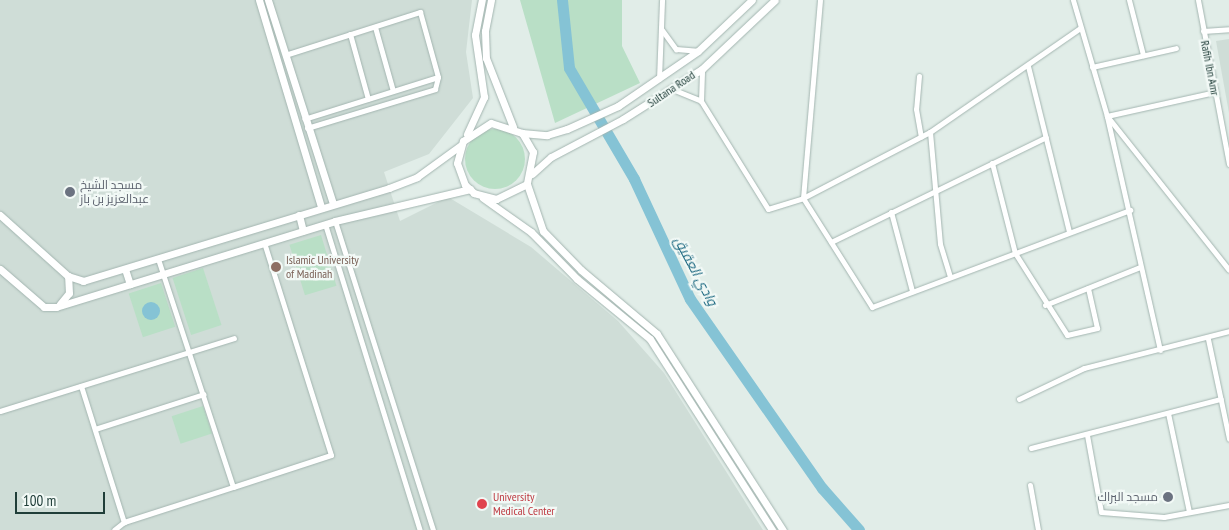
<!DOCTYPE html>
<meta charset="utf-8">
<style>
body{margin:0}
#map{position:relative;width:1229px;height:530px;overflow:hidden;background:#e1ede8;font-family:"PT Sans Narrow",Cairo,sans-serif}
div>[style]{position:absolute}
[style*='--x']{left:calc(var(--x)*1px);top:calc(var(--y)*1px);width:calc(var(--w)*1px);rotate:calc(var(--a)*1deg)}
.built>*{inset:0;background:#cfddd7}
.green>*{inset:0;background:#b9dfc6;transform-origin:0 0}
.round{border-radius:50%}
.water>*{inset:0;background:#85c3d5}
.river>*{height:11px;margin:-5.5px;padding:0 5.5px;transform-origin:5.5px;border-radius:5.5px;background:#85c3d5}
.roads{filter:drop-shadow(0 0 1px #a3b5b0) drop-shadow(0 0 1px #a3b5b0)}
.street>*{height:5px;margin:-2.5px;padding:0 2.5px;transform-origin:2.5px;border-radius:2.5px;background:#fff}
.secondary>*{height:7px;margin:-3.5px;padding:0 3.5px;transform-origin:3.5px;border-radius:3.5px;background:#fff}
.dots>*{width:14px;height:14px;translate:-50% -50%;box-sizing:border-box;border:2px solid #f2f9f6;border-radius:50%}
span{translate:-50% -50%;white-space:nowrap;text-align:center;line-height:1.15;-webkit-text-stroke:4.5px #f2f9f6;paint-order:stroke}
.street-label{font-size:12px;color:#203e39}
.worship-label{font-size:12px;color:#5b616d}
.left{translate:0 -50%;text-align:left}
.right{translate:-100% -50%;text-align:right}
.education-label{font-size:12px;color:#785e54}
.health-label{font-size:12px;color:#be3a42}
.water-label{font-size:14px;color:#17657e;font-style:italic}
.scale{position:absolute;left:15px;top:492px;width:90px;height:22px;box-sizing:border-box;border:2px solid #203e39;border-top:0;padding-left:6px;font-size:15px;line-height:18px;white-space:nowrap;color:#203e39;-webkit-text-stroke:4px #f2f9f6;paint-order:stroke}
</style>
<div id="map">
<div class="built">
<div style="clip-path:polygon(0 0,472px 0,466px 52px,473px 98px,429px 154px,384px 172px,400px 221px,448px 197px,531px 247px,618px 321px,664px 373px,763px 530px,0 530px)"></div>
<div style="clip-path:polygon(1229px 39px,1229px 113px,1216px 41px)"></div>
</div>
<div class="green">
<div style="clip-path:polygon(520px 0,622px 0,622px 46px,640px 83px,555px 123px)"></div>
<div class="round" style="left:465px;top:129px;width:60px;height:60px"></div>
<div style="left:321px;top:235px;width:53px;height:33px;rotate:73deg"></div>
<div style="left:203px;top:268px;width:60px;height:32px;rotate:72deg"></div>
<div style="left:161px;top:283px;width:46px;height:34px;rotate:72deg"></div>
<div style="left:203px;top:406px;width:29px;height:33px;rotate:72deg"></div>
</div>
<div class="water">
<div class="round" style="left:142px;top:302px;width:18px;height:18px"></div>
</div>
<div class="river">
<div style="--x:562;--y:0;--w:68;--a:84.1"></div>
<div style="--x:569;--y:68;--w:129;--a:59.6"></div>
<div style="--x:634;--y:179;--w:132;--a:65"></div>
<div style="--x:690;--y:299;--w:231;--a:55.1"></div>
<div style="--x:822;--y:488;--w:56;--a:48.6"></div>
</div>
<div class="roads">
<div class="street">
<div style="--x:820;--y:0;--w:199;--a:94.9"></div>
<div style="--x:803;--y:198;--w:129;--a:57.7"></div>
<div style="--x:872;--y:307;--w:276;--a:-20.6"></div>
<div style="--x:1073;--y:0;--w:121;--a:73.7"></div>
<div style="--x:1107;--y:116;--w:196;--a:51.6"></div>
<div style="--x:1129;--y:0;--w:57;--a:75.7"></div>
<div style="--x:1198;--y:0;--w:167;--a:79.3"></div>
<div style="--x:375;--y:27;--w:66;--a:74.3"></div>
<div style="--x:662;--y:30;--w:24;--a:54"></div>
<div style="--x:676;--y:49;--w:21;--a:5"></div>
<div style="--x:1203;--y:31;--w:26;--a:-4"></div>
<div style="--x:350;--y:34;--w:67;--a:74.5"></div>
<div style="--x:285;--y:55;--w:142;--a:-17.7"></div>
<div style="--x:420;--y:12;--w:67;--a:74.5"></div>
<div style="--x:438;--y:77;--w:140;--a:162.6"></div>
<div style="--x:1028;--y:66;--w:171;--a:76.1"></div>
<div style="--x:1092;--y:67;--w:86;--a:-12.7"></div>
<div style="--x:919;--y:76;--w:33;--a:95"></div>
<div style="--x:916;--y:109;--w:28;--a:80"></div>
<div style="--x:659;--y:79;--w:79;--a:-87.8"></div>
<div style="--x:672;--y:89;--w:31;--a:22"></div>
<div style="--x:701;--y:101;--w:127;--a:58.2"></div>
<div style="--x:768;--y:209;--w:37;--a:-17"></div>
<div style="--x:803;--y:198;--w:143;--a:-27.5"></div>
<div style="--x:930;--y:132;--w:183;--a:-34.7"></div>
<div style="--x:701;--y:101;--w:32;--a:-88"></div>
<div style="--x:307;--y:128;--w:134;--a:-16.9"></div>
<div style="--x:435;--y:89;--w:12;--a:-76"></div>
<div style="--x:930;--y:132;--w:112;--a:84.9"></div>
<div style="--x:940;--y:244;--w:34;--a:73"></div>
<div style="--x:992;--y:163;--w:93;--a:75.7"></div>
<div style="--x:1015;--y:253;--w:97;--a:57.6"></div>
<div style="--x:1067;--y:335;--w:31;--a:-13"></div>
<div style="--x:1097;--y:328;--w:41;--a:-102.7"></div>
<div style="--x:891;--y:212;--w:82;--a:75.1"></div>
<div style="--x:335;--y:221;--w:324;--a:72.4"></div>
<div style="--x:325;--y:224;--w:320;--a:72.8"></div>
<div style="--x:831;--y:242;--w:239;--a:-26"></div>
<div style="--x:1045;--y:305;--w:102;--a:-21.8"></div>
<div style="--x:1208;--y:339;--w:102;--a:78.1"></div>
<div style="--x:1160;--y:350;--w:240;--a:-102.8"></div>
<div style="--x:1107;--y:116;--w:111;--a:-12.5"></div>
<div style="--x:81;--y:386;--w:143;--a:72.5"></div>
<div style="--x:1019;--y:399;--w:72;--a:-25.5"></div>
<div style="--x:1084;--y:368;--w:150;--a:-14.3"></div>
<div style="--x:0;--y:411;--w:245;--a:-17.3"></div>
<div style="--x:1168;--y:413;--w:101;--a:78"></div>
<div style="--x:95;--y:429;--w:114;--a:-17.8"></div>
<div style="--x:1087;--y:435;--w:78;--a:79.7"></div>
<div style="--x:1101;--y:512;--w:63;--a:4.5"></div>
<div style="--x:1164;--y:517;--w:66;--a:-10.5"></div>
<div style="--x:1031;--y:448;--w:196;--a:-14.5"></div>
<div style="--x:1030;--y:485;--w:46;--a:79.9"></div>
<div style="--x:233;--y:487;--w:103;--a:-18.1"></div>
<div style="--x:331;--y:455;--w:223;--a:-107.5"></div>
<div style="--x:114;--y:530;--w:13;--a:-39"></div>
<div style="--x:124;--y:522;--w:114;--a:-17.8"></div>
<div style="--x:233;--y:487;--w:240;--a:-108.2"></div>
</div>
<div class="secondary">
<div style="--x:259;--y:0;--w:216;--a:73.3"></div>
<div style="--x:268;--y:0;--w:214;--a:72.3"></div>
<div style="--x:491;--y:0;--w:32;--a:101"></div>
<div style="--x:485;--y:31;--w:27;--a:88"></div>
<div style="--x:486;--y:58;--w:74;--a:68.6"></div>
<div style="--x:522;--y:133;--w:25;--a:5"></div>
<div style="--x:547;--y:135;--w:21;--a:-17"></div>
<div style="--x:567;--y:129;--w:56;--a:-24.3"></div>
<div style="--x:618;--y:106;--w:97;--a:-34.5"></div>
<div style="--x:698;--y:51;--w:74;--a:-43.4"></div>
<div style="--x:467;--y:134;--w:41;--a:-65.3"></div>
<div style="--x:484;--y:97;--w:63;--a:-98.3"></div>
<div style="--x:475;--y:35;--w:36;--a:-79"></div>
<div style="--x:532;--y:174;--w:25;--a:-42"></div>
<div style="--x:551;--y:157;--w:81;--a:-27.8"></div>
<div style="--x:623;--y:119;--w:93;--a:-32.3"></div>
<div style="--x:702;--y:69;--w:100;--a:-43.4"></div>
<div style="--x:527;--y:184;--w:34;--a:154"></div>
<div style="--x:496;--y:199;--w:23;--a:-165"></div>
<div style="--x:474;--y:193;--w:12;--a:-138"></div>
<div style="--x:465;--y:185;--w:23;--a:-110"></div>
<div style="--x:457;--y:163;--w:23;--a:-75"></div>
<div style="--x:463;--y:141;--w:33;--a:-33"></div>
<div style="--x:491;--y:123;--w:33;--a:18"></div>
<div style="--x:522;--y:133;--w:22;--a:60"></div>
<div style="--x:533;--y:152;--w:33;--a:101"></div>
<div style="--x:527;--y:184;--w:50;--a:71.2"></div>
<div style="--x:543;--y:231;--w:54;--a:45.7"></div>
<div style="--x:581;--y:270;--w:99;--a:40.1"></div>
<div style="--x:657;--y:334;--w:233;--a:57.3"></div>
<div style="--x:483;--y:198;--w:59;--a:35.3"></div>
<div style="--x:531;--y:232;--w:66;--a:45.6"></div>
<div style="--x:577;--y:279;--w:94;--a:39.4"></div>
<div style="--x:650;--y:339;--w:227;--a:57.4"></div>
<div style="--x:0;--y:215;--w:91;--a:41.9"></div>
<div style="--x:68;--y:276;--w:16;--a:18"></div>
<div style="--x:83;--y:281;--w:320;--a:-16.9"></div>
<div style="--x:389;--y:188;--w:30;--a:-21"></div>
<div style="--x:417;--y:177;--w:54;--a:-36"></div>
<div style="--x:299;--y:215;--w:16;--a:76"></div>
<div style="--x:0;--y:269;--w:58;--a:40.8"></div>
<div style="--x:44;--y:307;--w:12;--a:0"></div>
<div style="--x:56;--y:307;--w:292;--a:-17.1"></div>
<div style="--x:335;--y:221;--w:139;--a:-13.3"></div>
<div style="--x:125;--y:269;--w:16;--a:72"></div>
<div style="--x:60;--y:304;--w:14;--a:-51"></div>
<div style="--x:69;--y:293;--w:17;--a:-93"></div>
</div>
</div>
<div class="dots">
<div style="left:70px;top:192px;background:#6b7280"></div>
<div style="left:276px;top:267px;background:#8d6e63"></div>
<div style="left:1168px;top:497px;background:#6b7280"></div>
<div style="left:482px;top:504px;background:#e0444e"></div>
</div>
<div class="street-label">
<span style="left:1210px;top:68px;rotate:79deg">Rafih Ibn Amr</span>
<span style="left:671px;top:89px;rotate:-34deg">Sultana Road</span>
</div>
<div class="worship-label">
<span class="left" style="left:80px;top:192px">مسجد الشيخ<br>عبدالعزيز بن باز</span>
<span class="right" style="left:1158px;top:497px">مسجد البراك</span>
</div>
<div class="education-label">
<span class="left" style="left:286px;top:267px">Islamic University<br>of Madinah</span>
</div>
<div class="health-label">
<span class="left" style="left:493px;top:504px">University<br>Medical Center</span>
</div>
<div class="water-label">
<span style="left:696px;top:271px;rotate:62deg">وادي العقيق</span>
</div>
<div class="scale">100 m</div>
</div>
